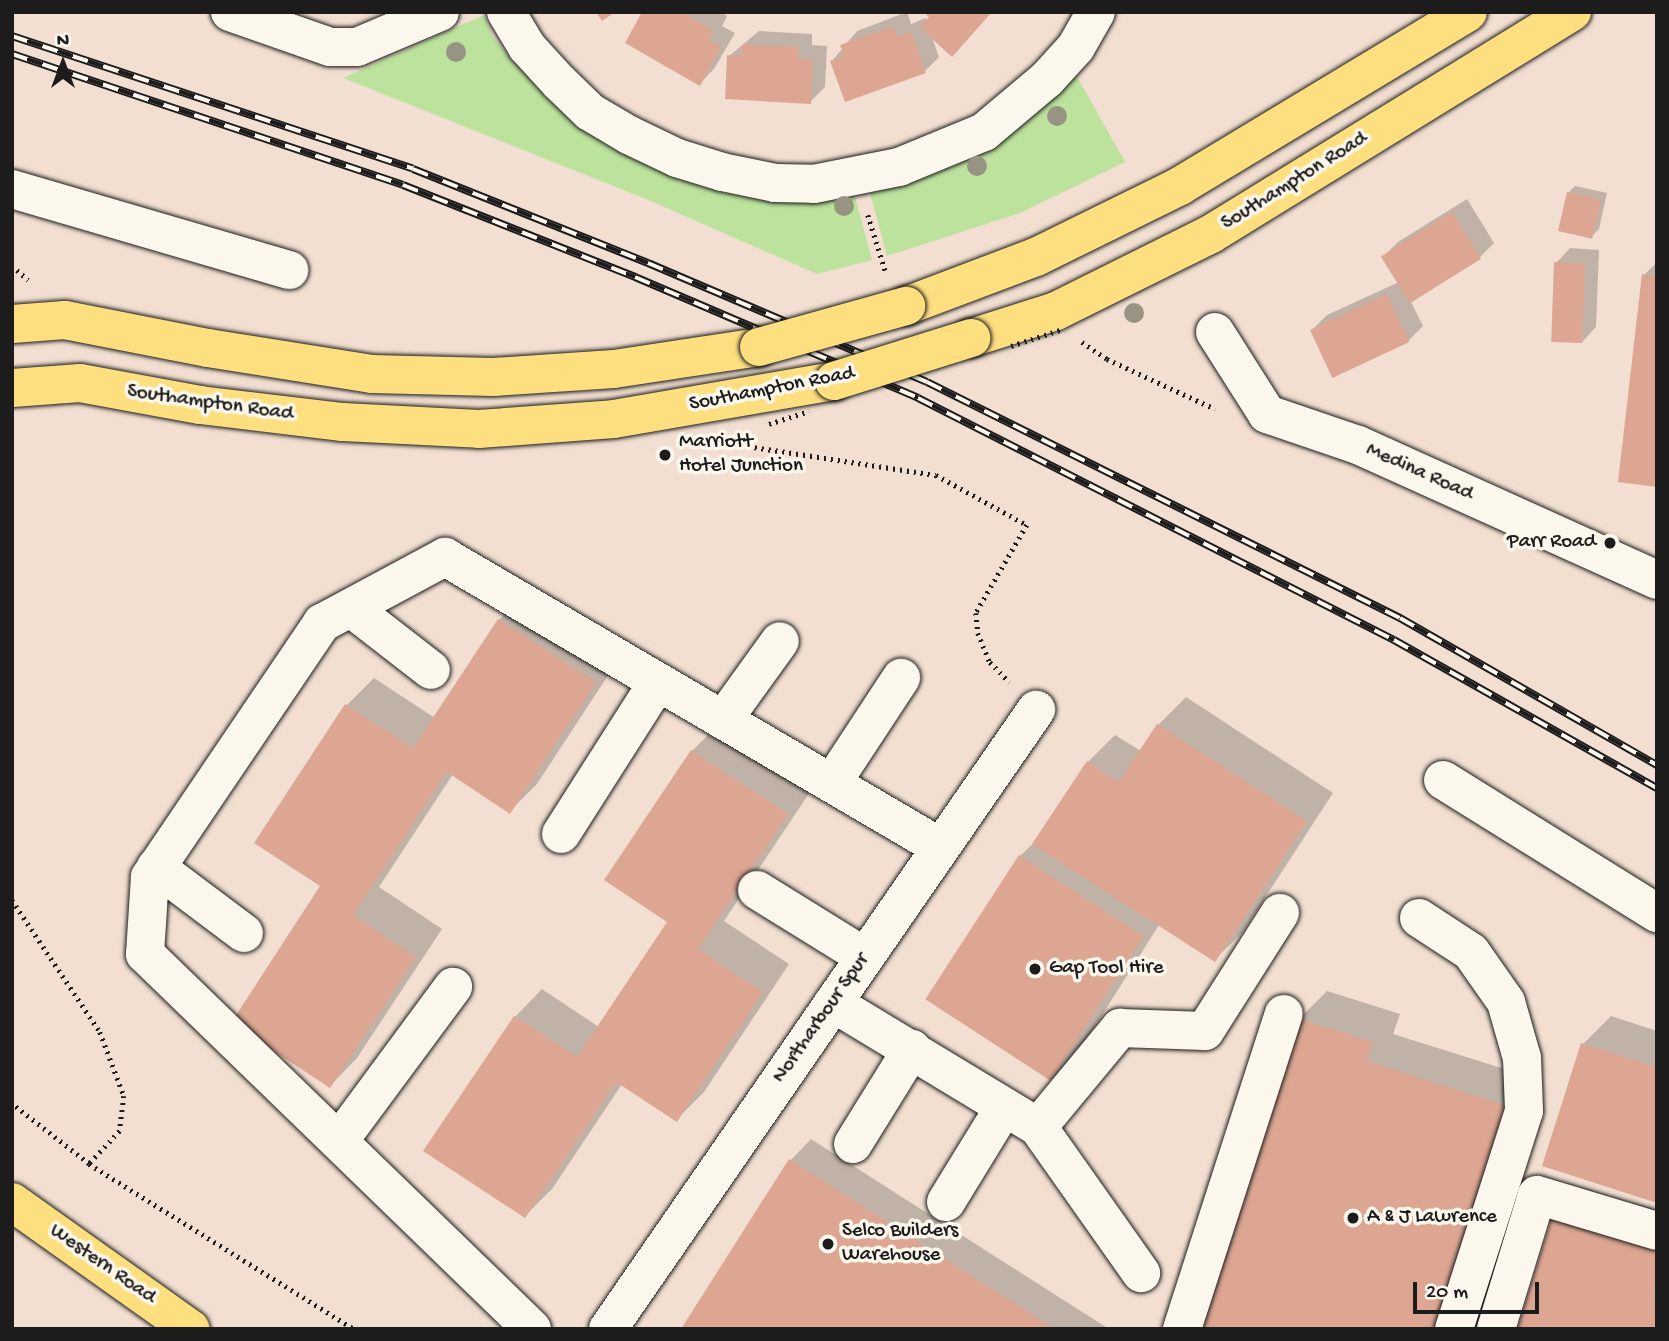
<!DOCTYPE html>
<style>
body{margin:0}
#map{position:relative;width:1669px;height:1341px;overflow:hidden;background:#f2dfd1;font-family:"Gochi Hand",sans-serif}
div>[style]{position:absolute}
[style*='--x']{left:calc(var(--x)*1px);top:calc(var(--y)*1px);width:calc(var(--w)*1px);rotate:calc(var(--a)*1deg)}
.green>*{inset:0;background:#bce29d}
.shadow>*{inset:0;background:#0003}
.building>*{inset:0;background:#dca692;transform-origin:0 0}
.path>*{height:4.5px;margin-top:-2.25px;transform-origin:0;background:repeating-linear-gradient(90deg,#1c1c1c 0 2px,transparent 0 7px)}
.roads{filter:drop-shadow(0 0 2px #1c1c1c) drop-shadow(0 0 2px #1c1c1c)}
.minor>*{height:38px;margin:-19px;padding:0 19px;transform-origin:19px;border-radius:19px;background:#fbf7ec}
.major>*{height:38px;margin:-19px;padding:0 19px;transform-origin:19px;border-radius:19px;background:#fedf80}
.rail>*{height:8px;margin-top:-4px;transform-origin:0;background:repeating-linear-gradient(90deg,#fbf7ec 0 16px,#1c1c1c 0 32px);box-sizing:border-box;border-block:2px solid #1c1c1c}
.path-bridge>*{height:4.5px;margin-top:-2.25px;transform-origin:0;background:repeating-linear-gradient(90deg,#1c1c1c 0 2px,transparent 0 7px)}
.bridges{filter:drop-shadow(0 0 2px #1c1c1c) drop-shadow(0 0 2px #1c1c1c)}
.major-bridge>*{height:38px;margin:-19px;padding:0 19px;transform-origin:19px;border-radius:19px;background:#fedf80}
.trees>*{width:20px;height:20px;margin:-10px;border-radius:50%;background:#979483}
.dots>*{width:19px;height:19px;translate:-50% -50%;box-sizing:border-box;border:4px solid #fbf7ec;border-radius:50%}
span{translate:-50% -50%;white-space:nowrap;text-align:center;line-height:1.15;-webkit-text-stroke:7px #fbf7ec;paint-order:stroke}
.street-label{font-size:21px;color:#1c1c1c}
.poi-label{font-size:21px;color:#1c1c1c}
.left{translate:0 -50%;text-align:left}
.right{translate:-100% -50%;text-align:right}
.frame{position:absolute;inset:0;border:14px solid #1c1c1c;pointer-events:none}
.north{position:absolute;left:28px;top:28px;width:70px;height:70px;-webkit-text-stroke:5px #fbf7ec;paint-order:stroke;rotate:0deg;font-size:19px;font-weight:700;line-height:28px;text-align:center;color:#1c1c1c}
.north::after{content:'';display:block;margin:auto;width:24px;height:32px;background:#1c1c1c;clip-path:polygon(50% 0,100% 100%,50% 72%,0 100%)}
.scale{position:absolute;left:1413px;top:1282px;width:126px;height:32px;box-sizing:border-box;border:4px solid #1c1c1c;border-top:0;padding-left:9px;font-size:21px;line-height:24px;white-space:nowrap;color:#1c1c1c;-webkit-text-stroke:5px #fbf7ec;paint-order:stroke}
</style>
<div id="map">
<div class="green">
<div style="clip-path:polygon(484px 15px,493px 37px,517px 66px,583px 125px,854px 193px,872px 260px,817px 274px,646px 199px,343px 78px)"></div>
<div style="clip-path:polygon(1071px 66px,1125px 162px,1020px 213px,887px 256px,869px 189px)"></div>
</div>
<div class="shadow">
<div style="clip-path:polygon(644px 12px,721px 12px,727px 16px,722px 26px,735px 33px,714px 69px,699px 84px)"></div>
<div style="clip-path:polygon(907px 12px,911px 24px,926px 18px,927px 22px,991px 12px,952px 55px,932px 37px,939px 57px,925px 71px,832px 61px,857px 31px)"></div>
<div style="clip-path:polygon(759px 31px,812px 34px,812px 45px,827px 46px,825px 87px,810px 102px,729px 56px)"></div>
<div style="clip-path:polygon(1575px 186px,1607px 193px,1599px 229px,1592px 236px,1568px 193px)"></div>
<div style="clip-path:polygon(1467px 199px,1494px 243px,1480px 257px,1410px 300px,1423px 326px,1408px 341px,1312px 330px,1327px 315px,1399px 282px,1383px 257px,1398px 242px)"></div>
<div style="clip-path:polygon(1570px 248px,1599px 250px,1596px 327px,1582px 342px,1556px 263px)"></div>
<div style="clip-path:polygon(1657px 262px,1657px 485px,1644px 275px)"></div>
<div style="clip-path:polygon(527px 592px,622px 654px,537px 784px,510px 811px,453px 774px,379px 887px,442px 929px,357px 1058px,330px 1086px,323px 885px,347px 705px,374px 678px,435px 718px,499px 620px)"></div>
<div style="clip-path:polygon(1186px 697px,1333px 793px,1242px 933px,1214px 960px,1159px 925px,1078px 1053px,1051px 1080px,1020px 856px,1039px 838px,1088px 762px,1115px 735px,1141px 751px,1158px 725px)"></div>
<div style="clip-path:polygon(720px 723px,814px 786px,724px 921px,789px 964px,704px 1092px,677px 1119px,622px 1084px,552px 1189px,525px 1216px,515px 1017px,542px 989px,599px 1027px,669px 921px,692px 751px)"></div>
<div style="clip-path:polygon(1327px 991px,1400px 1014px,1393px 1034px,1536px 1079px,1445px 1329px,1299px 1019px)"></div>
<div style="clip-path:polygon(1611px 1016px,1657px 1031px,1657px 1201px,1583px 1044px)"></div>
<div style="clip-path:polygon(811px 1139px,1109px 1329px,683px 1329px,790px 1161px)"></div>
<div style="clip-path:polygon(1582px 1188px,1657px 1210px,1657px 1329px,1555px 1215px)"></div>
</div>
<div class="building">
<div style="clip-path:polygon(596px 12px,615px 12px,602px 21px)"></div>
<div style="clip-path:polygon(642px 12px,682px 12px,714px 31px,709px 40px,721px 47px,700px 86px,625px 43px)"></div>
<div style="clip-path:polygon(923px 12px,992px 12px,952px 57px,920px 28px,929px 17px)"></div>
<div style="clip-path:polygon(893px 26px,897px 37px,911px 31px,926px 73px,845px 102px,830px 61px,844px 56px,840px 45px)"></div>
<div style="clip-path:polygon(742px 45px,799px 47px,798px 59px,813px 60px,811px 104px,725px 99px,727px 55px,742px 56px)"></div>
<div style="left:1567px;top:192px;width:35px;height:40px;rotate:13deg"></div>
<div style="left:1452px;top:212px;width:55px;height:84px;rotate:58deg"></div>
<div style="left:1554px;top:262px;width:31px;height:80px;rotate:2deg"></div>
<div style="clip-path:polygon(1642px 274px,1657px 276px,1657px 487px,1618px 482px)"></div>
<div style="left:1387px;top:294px;width:53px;height:85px;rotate:65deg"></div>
<div style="clip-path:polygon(498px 619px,596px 682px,510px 814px,447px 772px,353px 915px,416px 957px,330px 1088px,231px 1023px,320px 886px,254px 843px,345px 704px,413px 748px)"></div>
<div style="clip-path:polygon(1157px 724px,1307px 821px,1215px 962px,1032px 844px,1087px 761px,1119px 782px)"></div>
<div style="clip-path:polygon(691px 750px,788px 814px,698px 949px,763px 992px,677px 1122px,616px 1082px,525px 1218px,423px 1151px,514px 1016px,577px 1057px,667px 922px,604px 880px)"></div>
<div style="left:1019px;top:855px;width:149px;height:172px;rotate:33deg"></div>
<div style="clip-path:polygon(1298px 1018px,1373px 1042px,1367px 1061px,1510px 1107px,1439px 1329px,1196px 1329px)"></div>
<div style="clip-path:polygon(1581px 1043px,1657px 1067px,1657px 1203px,1542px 1166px)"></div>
<div style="clip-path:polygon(789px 1159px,1055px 1329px,681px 1329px)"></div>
<div style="clip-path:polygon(1553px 1214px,1657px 1246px,1653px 1299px,1657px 1300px,1657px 1329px,1517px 1329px)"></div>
</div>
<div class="path">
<div style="--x:868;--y:215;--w:58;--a:72.8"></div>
<div style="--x:12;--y:271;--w:5;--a:-11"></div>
<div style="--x:17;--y:270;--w:15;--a:42"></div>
<div style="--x:1082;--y:342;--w:30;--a:34"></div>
<div style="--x:1107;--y:359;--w:119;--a:24.8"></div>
<div style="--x:727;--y:443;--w:211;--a:8.7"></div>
<div style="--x:936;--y:475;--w:104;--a:28.8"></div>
<div style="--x:1027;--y:525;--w:102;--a:120.1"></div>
<div style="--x:976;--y:613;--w:20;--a:84"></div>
<div style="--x:978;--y:633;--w:31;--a:68"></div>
<div style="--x:990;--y:662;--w:28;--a:46"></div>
<div style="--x:12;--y:900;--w:159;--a:56.3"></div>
<div style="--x:100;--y:1032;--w:68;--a:69.4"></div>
<div style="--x:124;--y:1096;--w:35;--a:97"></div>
<div style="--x:120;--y:1131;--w:45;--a:133.2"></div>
<div style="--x:89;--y:1164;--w:98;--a:-142.1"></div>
<div style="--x:89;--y:1164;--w:312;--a:31.9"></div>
</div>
<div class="roads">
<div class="minor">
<div style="--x:230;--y:12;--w:106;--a:19.3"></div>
<div style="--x:330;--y:47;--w:27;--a:0"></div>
<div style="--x:357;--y:47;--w:90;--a:-22.9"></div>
<div style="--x:506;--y:12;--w:41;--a:59"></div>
<div style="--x:527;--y:47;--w:47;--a:47.6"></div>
<div style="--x:559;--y:82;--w:43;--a:44.1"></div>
<div style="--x:590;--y:112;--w:45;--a:30.5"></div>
<div style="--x:629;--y:135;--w:53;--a:25.6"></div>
<div style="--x:677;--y:158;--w:47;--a:17.3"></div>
<div style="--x:722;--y:172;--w:54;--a:11.7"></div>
<div style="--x:775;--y:183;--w:39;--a:1"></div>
<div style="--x:814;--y:184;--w:87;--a:-11.3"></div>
<div style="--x:899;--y:167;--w:92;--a:-22.4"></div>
<div style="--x:984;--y:132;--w:82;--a:-40.1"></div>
<div style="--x:1047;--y:79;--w:43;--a:-47.8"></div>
<div style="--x:1076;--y:47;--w:40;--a:-60.3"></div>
<div style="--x:12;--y:189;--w:289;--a:16.3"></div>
<div style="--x:1215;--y:332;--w:97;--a:57.6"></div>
<div style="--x:1267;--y:414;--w:96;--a:18.8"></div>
<div style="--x:1358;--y:445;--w:328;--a:24.3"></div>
<div style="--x:351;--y:608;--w:101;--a:37.8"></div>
<div style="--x:723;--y:720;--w:97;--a:-54.2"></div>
<div style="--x:1443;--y:780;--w:252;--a:31.9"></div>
<div style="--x:832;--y:783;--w:126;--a:-56.7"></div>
<div style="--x:561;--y:834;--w:180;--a:-57.5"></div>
<div style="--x:156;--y:867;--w:110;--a:36.9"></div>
<div style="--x:757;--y:890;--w:127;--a:31.8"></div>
<div style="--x:1419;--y:918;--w:62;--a:33.2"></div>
<div style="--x:1471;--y:952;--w:61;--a:55"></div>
<div style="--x:1506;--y:1002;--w:58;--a:74.1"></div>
<div style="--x:1522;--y:1058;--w:53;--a:87.8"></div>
<div style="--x:1524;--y:1111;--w:229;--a:107.8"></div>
<div style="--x:833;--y:1003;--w:240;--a:31.2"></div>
<div style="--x:1038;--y:1127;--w:129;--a:-50.4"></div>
<div style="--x:1120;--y:1028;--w:85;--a:2"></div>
<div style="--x:1205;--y:1031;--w:140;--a:-57.6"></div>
<div style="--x:1038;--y:1127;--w:179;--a:54.8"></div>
<div style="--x:339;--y:1141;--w:192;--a:-53.5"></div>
<div style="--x:853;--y:1144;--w:112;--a:-58.2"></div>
<div style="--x:946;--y:1202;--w:109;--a:-58.5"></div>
<div style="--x:532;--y:1329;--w:539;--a:-135.9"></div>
<div style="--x:145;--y:954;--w:77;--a:-86.3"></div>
<div style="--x:150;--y:877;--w:307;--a:-55.9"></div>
<div style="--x:322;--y:623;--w:140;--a:-28.2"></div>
<div style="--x:445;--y:557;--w:574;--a:30.36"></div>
<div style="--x:608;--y:1329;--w:753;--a:-55.34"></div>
<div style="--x:1182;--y:1329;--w:331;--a:-72.1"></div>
<div style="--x:1496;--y:1329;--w:140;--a:-73"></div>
<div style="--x:1537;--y:1195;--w:125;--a:16.7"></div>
</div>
<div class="major">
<div style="--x:906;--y:306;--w:139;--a:-20.7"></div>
<div style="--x:1036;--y:257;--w:161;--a:-26.2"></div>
<div style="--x:1180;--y:186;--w:336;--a:-31.1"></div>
<div style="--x:12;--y:324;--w:53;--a:-4.3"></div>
<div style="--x:65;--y:320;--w:146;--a:11.1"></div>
<div style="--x:208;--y:348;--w:166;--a:9"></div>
<div style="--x:372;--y:374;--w:121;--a:1.4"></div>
<div style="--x:493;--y:377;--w:121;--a:-3.8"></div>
<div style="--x:614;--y:369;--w:147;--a:-8.6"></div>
<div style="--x:971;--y:338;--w:89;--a:-17.6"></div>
<div style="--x:1056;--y:311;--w:173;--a:-26.4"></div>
<div style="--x:1211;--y:234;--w:424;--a:-31.6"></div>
<div style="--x:12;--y:388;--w:68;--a:-4.2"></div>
<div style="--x:80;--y:383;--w:122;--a:10.4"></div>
<div style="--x:200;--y:405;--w:144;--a:6.8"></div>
<div style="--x:343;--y:422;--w:136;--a:2.9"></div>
<div style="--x:479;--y:429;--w:135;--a:-4.2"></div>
<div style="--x:614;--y:419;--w:223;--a:-9.8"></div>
<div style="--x:12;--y:1202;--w:219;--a:35.4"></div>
</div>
</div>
<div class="rail">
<div style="--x:12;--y:36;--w:422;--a:18.3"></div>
<div style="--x:413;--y:169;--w:253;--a:21.8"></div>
<div style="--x:648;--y:263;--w:303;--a:23.1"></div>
<div style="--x:927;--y:382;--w:529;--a:26.52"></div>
<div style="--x:1400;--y:618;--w:296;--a:29.8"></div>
<div style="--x:12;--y:54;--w:412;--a:18.5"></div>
<div style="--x:403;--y:185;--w:250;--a:21.6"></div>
<div style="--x:635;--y:277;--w:308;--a:23.1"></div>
<div style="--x:918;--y:398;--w:534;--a:26.95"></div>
<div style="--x:1394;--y:640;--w:302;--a:29.4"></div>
</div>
<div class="path-bridge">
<div style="--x:1011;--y:346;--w:55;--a:-18.1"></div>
<div style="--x:769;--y:424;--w:42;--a:-18"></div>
</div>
<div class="bridges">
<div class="major-bridge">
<div style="--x:759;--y:347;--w:153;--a:-15.6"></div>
<div style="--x:834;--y:381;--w:144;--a:-17.4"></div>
</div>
</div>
<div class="trees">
<div style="left:456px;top:52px"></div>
<div style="left:1057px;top:116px"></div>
<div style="left:977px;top:166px"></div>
<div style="left:844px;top:206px"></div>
<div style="left:1134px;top:313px"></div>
</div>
<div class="dots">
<div style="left:665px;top:455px;background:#1c1c1c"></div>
<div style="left:1610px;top:543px;background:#1c1c1c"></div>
<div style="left:1035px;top:969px;background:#1c1c1c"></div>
<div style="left:1353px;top:1218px;background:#1c1c1c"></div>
<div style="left:828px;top:1244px;background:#1c1c1c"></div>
</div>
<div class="street-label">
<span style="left:1295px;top:182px;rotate:-32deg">Southampton Road</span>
<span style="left:772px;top:390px;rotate:-11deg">Southampton Road</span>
<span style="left:210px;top:404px;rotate:8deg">Southampton Road</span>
<span style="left:1419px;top:473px;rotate:24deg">Medina Road</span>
<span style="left:822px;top:1019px;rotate:-55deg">Northarbour Spur</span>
<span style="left:102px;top:1265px;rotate:35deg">Western Road</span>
</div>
<div class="poi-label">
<span class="left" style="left:679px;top:455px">Marriott<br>Hotel Junction</span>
<span class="right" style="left:1596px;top:543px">Parr Road</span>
<span class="left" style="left:1049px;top:969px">Gap Tool Hire</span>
<span class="left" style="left:1367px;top:1218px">A &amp; J Lawrence</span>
<span class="left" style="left:842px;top:1244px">Selco Builders<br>Warehouse</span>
</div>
<div class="frame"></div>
<div class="north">N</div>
<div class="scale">20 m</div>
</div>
